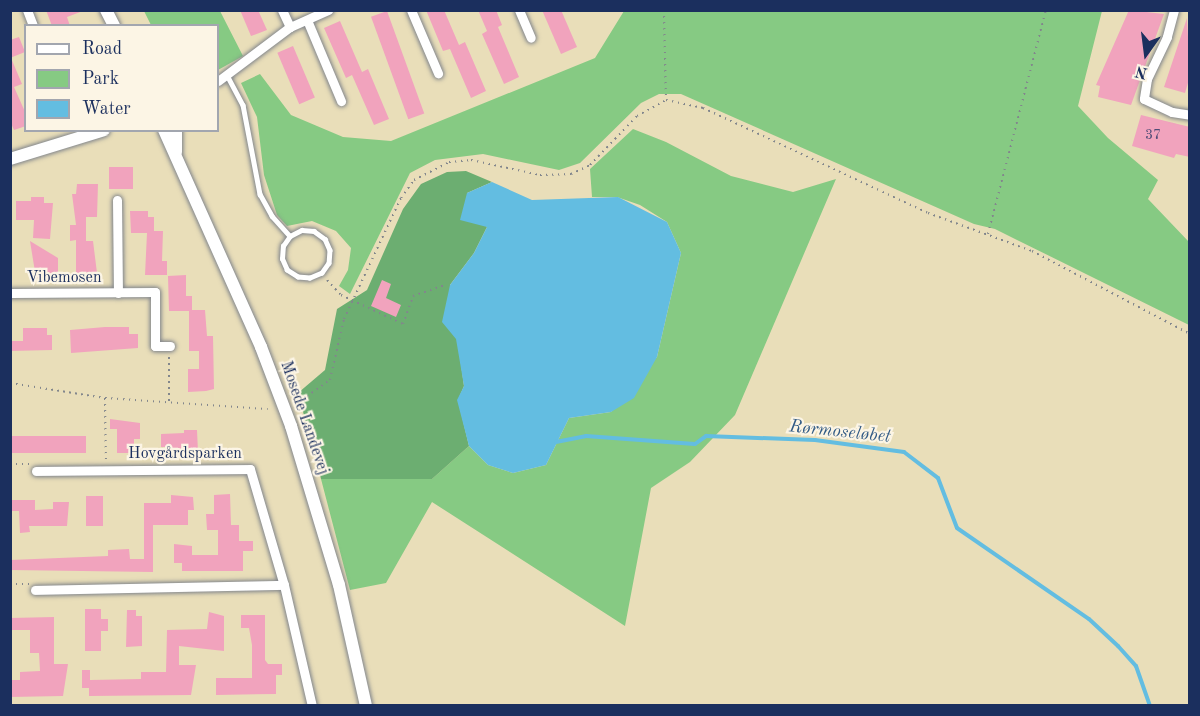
<!DOCTYPE html>
<meta charset="utf-8">
<style>
body{margin:0}
#map{position:relative;width:1200px;height:716px;overflow:hidden;background:#e9deb9;font-family:"Old Standard TT",serif}
div>[style]{position:absolute}
[style*='--x']{left:calc(var(--x)*1px);top:calc(var(--y)*1px);width:calc(var(--w)*1px);rotate:calc(var(--a)*1deg)}
.green>*{inset:0;background:#86ca83}
.forest>*{inset:0;background:#6cae71}
.water>*{inset:0;background:#63bde1}
.stream>*{height:4px;margin:-2px;padding:0 2px;transform-origin:2px;border-radius:2px;background:#63bde1}
.building>*{inset:0;background:#f1a3bd;transform-origin:0 0}
.path>*{height:2px;margin-top:-1px;transform-origin:0;background:repeating-linear-gradient(90deg,#82868c 0 1.5px,transparent 0 6px)}
.roads{filter:drop-shadow(0 0 2px #82868c) drop-shadow(0 0 2px #82868c)}
.lane>*{height:4.5px;margin:-2.25px;padding:0 2.25px;transform-origin:2.25px;border-radius:2.25px;background:#fff}
.street>*{height:9px;margin:-4.5px;padding:0 4.5px;transform-origin:4.5px;border-radius:4.5px;background:#fff}
.secondary>*{height:12px;margin:-6px;padding:0 6px;transform-origin:6px;border-radius:6px;background:#fff}
span{translate:-50% -50%;white-space:nowrap;text-align:center;line-height:1.15;-webkit-text-stroke:4.5px #fcf5e5;paint-order:stroke}
.number-label{font-size:14px;color:#504c76}
.number-label span{-webkit-text-stroke-width:0}
.street-label{font-size:16px;color:#1b2f5e}
.water-label{font-size:18px;color:#315a85;font-style:italic}
.frame{position:absolute;inset:0;border:12px solid #1b2f5e;pointer-events:none}
.legend{position:absolute;left:24px;top:24px;width:195px;height:108px;box-sizing:border-box;background:#fcf5e5;border:2px solid #a2a6af;margin:0;padding:8px 10px;list-style:none;font-size:18px;color:#1b2f5e}
.legend li{display:flex;align-items:center;gap:12px;height:30px}
.legend b{width:30px;border:2px solid #a2a6af}
.north{position:absolute;left:1116px;top:24px;width:60px;height:60px;-webkit-text-stroke:4px #fcf5e5;paint-order:stroke;rotate:194deg;font-size:16px;font-weight:700;line-height:24px;text-align:center;color:#1b2f5e}
.north::after{content:'';display:block;margin:auto;width:21px;height:27px;background:#1b2f5e;clip-path:polygon(50% 0,100% 100%,50% 72%,0 100%)}
</style>
<div id="map">
<div class="green">
<div style="clip-path:polygon(144px 11px,220px 11px,243px 56px,218px 70px,218px 26px,151px 25px)"></div>
<div style="clip-path:polygon(624px 11px,1102px 11px,1078px 106px,1108px 138px,1158px 180px,1148px 199px,1189px 242px,1189px 325px,995px 229px,974px 224px,681px 94px,659px 94px,641px 103px,580px 163px,559px 170px,483px 154px,435px 160px,410px 173px,350px 294px,339px 286px,348px 270px,351px 248px,336px 231px,312px 221px,287px 226px,277px 215px,264px 175px,257px 117px,241px 83px,260px 74px,291px 115px,343px 137px,391px 141px,595px 58px)"></div>
<div style="clip-path:polygon(633px 129px,666px 142px,731px 176px,793px 192px,836px 179px,735px 415px,690px 462px,651px 488px,625px 626px,432px 502px,386px 583px,350px 590px,321px 479px,432px 479px,469px 446px,488px 465px,513px 473px,546px 465px,569px 418px,611px 412px,657px 357px,681px 253px,667px 222px,640px 205px,617px 197px,592px 197px,590px 169px)"></div>
</div>
<div class="forest">
<div style="clip-path:polygon(466px 171px,492px 182px,467px 193px,487px 227px,474px 253px,450px 285px,464px 386px,458px 400px,469px 446px,432px 479px,321px 479px,298px 393px,325px 370px,337px 309px,367px 290px,403px 209px,421px 184px,447px 172px)"></div>
</div>
<div class="water">
<div style="clip-path:polygon(492px 182px,532px 200px,618px 197px,667px 222px,681px 253px,657px 357px,634px 398px,611px 412px,569px 418px,546px 465px,513px 473px,488px 465px,469px 446px,457px 400px,464px 386px,456px 339px,442px 322px,450px 285px,474px 253px,487px 227px,460px 220px,467px 193px)"></div>
</div>
<div class="stream">
<div style="--x:556;--y:442;--w:31;--a:-11"></div>
<div style="--x:586;--y:436;--w:109;--a:4.2"></div>
<div style="--x:695;--y:444;--w:14;--a:-36"></div>
<div style="--x:706;--y:436;--w:109;--a:2.1"></div>
<div style="--x:815;--y:440;--w:90;--a:7.7"></div>
<div style="--x:904;--y:452;--w:43;--a:37.4"></div>
<div style="--x:938;--y:478;--w:53;--a:69.2"></div>
<div style="--x:957;--y:528;--w:160;--a:34.6"></div>
<div style="--x:1089;--y:619;--w:40;--a:43"></div>
<div style="--x:1118;--y:646;--w:27;--a:48"></div>
<div style="--x:1136;--y:666;--w:42;--a:70.7"></div>
</div>
<div class="building">
<div style="clip-path:polygon(46px 10px,83px 10px,83px 11px,67px 17px,70px 26px,52px 26px)"></div>
<div style="clip-path:polygon(240px 10px,258px 10px,267px 30px,251px 36px)"></div>
<div style="clip-path:polygon(426px 10px,444px 10px,459px 45px,465px 42px,486px 91px,471px 98px,450px 49px,443px 51px)"></div>
<div style="clip-path:polygon(478px 10px,496px 10px,502px 25px,498px 27px,519px 77px,504px 84px,482px 34px,487px 31px)"></div>
<div style="clip-path:polygon(542px 10px,561px 10px,577px 47px,561px 54px)"></div>
<div style="clip-path:polygon(1129px 10px,1164px 14px,1131px 105px,1098px 97px,1100px 86px,1096px 85px)"></div>
<div style="left:387px;top:11px;width:109px;height:17px;rotate:70deg"></div>
<div style="clip-path:polygon(1187px 18px,1190px 76px,1185px 93px,1164px 87px)"></div>
<div style="clip-path:polygon(340px 21px,362px 72px,368px 69px,389px 119px,374px 125px,352px 75px,346px 78px,324px 28px)"></div>
<div style="clip-path:polygon(19px 37px,25px 52px,10px 58px,10px 40px)"></div>
<div style="left:293px;top:46px;width:56px;height:17px;rotate:67deg"></div>
<div style="clip-path:polygon(11px 58px,22px 84px,14px 87px,26px 114px,26px 126px,14px 130px,10px 121px)"></div>
<div style="clip-path:polygon(1141px 115px,1190px 127px,1190px 157px,1176px 154px,1174px 158px,1132px 146px)"></div>
<div style="left:109px;top:167px;width:24px;height:22px"></div>
<div style="clip-path:polygon(77px 184px,98px 184px,97px 217px,86px 217px,86px 241px,93px 241px,97px 273px,76px 273px,76px 240px,70px 241px,70px 225px,76px 225px,72px 194px,76px 194px)"></div>
<div style="clip-path:polygon(31px 197px,44px 197px,44px 203px,53px 203px,50px 239px,33px 238px,34px 220px,16px 220px,16px 201px,31px 201px)"></div>
<div style="clip-path:polygon(130px 211px,148px 211px,148px 217px,154px 217px,154px 231px,163px 231px,162px 261px,167px 261px,167px 275px,145px 275px,147px 233px,131px 233px)"></div>
<div style="clip-path:polygon(30px 241px,58px 258px,58px 278px,36px 278px)"></div>
<div style="clip-path:polygon(186px 275px,186px 296px,192px 296px,192px 310px,205px 310px,207px 336px,213px 336px,214px 389px,206px 391px,188px 392px,188px 369px,199px 369px,199px 351px,189px 351px,189px 311px,169px 311px,168px 276px)"></div>
<div style="clip-path:polygon(382px 280px,391px 284px,386px 298px,401px 305px,396px 317px,371px 306px)"></div>
<div style="clip-path:polygon(105px 327px,129px 327px,129px 334px,138px 334px,138px 348px,71px 353px,70px 330px)"></div>
<div style="clip-path:polygon(23px 328px,47px 328px,47px 335px,52px 335px,52px 350px,10px 351px,10px 341px,23px 341px)"></div>
<div style="clip-path:polygon(110px 419px,140px 423px,140px 439px,134px 439px,134px 453px,117px 453px,117px 429px,110px 429px)"></div>
<div style="clip-path:polygon(184px 430px,197px 430px,198px 452px,168px 452px,168px 447px,161px 447px,161px 434px,184px 433px)"></div>
<div style="left:86px;top:436px;width:17px;height:76px;rotate:90deg"></div>
<div style="clip-path:polygon(230px 494px,231px 525px,239px 525px,239px 541px,253px 541px,253px 551px,243px 551px,243px 571px,182px 571px,182px 563px,174px 563px,174px 544px,192px 546px,192px 555px,218px 555px,218px 530px,207px 530px,206px 514px,214px 514px,214px 495px)"></div>
<div style="clip-path:polygon(171px 495px,193px 497px,194px 510px,188px 510px,188px 525px,153px 525px,153px 572px,10px 570px,10px 560px,108px 556px,108px 550px,129px 549px,130px 559px,144px 559px,144px 503px,171px 503px)"></div>
<div style="left:86px;top:496px;width:17px;height:30px"></div>
<div style="clip-path:polygon(10px 500px,35px 500px,35px 510px,53px 509px,53px 502px,69px 502px,67px 526px,29px 526px,30px 532px,20px 533px,19px 511px,10px 511px)"></div>
<div style="clip-path:polygon(85px 609px,101px 609px,101px 619px,108px 619px,108px 631px,101px 631px,101px 651px,85px 651px)"></div>
<div style="clip-path:polygon(127px 610px,136px 610px,136px 616px,142px 616px,142px 646px,126px 647px)"></div>
<div style="clip-path:polygon(209px 612px,224px 616px,224px 651px,179px 646px,179px 665px,196px 665px,191px 695px,89px 696px,89px 688px,82px 688px,82px 670px,90px 670px,90px 680px,141px 679px,141px 672px,166px 672px,167px 630px,207px 629px)"></div>
<div style="clip-path:polygon(241px 615px,265px 615px,265px 660px,268px 664px,282px 664px,282px 675px,276px 675px,276px 694px,216px 695px,216px 678px,252px 678px,252px 645px,249px 628px,241px 628px)"></div>
<div style="clip-path:polygon(54px 617px,54px 664px,68px 664px,63px 696px,10px 697px,10px 680px,20px 680px,20px 672px,40px 671px,39px 653px,30px 653px,30px 630px,10px 630px,10px 618px)"></div>
</div>
<div class="path">
<div style="--x:664;--y:10;--w:90;--a:88.7"></div>
<div style="--x:988;--y:234;--w:231;--a:-75.5"></div>
<div style="--x:327;--y:280;--w:21;--a:47"></div>
<div style="--x:341;--y:295;--w:68;--a:25.1"></div>
<div style="--x:403;--y:324;--w:30;--a:-70"></div>
<div style="--x:413;--y:296;--w:34;--a:-19"></div>
<div style="--x:10;--y:383;--w:96;--a:9"></div>
<div style="--x:105;--y:398;--w:163;--a:3.9"></div>
<div style="--x:105;--y:398;--w:63;--a:89.1"></div>
<div style="--x:302;--y:400;--w:34;--a:-36"></div>
<div style="--x:330;--y:380;--w:63;--a:-77.1"></div>
<div style="--x:344;--y:319;--w:134;--a:-64.8"></div>
<div style="--x:401;--y:198;--w:22;--a:-54"></div>
<div style="--x:414;--y:180;--w:39;--a:-27"></div>
<div style="--x:449;--y:162;--w:22;--a:-5"></div>
<div style="--x:471;--y:160;--w:71;--a:12.3"></div>
<div style="--x:540;--y:175;--w:31;--a:-2"></div>
<div style="--x:571;--y:174;--w:21;--a:-25"></div>
<div style="--x:590;--y:165;--w:68;--a:-46.2"></div>
<div style="--x:637;--y:116;--w:33;--a:-29"></div>
<div style="--x:666;--y:100;--w:38;--a:12"></div>
<div style="--x:703;--y:108;--w:248;--a:25"></div>
<div style="--x:928;--y:213;--w:111;--a:20.1"></div>
<div style="--x:1032;--y:251;--w:178;--a:27.7"></div>
<div style="--x:169;--y:401;--w:45;--a:-90"></div>
<div style="--x:10;--y:464;--w:19;--a:0"></div>
<div style="--x:10;--y:584;--w:19;--a:0"></div>
</div>
<div class="roads">
<div class="lane">
<div style="--x:227;--y:75;--w:34;--a:62"></div>
<div style="--x:243;--y:105;--w:91;--a:79.2"></div>
<div style="--x:260;--y:194;--w:25;--a:61"></div>
<div style="--x:272;--y:216;--w:27;--a:48"></div>
<div style="--x:290;--y:236;--w:13;--a:-27"></div>
<div style="--x:302;--y:230;--w:12;--a:5"></div>
<div style="--x:314;--y:231;--w:14;--a:36"></div>
<div style="--x:325;--y:239;--w:12;--a:66"></div>
<div style="--x:330;--y:250;--w:13;--a:94"></div>
<div style="--x:329;--y:263;--w:12;--a:125"></div>
<div style="--x:322;--y:273;--w:13;--a:157"></div>
<div style="--x:310;--y:278;--w:12;--a:-175"></div>
<div style="--x:298;--y:277;--w:13;--a:-148"></div>
<div style="--x:287;--y:270;--w:12;--a:-114"></div>
<div style="--x:282;--y:259;--w:13;--a:-86"></div>
<div style="--x:283;--y:246;--w:12;--a:-55"></div>
</div>
<div class="street">
<div style="--x:27;--y:10;--w:17;--a:69"></div>
<div style="--x:282;--y:10;--w:19;--a:65"></div>
<div style="--x:411;--y:10;--w:69;--a:66.8"></div>
<div style="--x:519;--y:10;--w:30;--a:67"></div>
<div style="--x:1174;--y:10;--w:28;--a:105"></div>
<div style="--x:1167;--y:37;--w:47;--a:115.5"></div>
<div style="--x:1147;--y:79;--w:20;--a:99"></div>
<div style="--x:1144;--y:99;--w:31;--a:25"></div>
<div style="--x:1172;--y:112;--w:18;--a:9"></div>
<div style="--x:307;--y:20;--w:88;--a:67.2"></div>
<div style="--x:218;--y:81;--w:90;--a:-36.9"></div>
<div style="--x:290;--y:27;--w:42;--a:-24.1"></div>
<div style="--x:117;--y:200;--w:93;--a:89.4"></div>
<div style="--x:10;--y:293;--w:145;--a:-0.4"></div>
<div style="--x:155;--y:292;--w:54;--a:90"></div>
<div style="--x:155;--y:346;--w:15;--a:0"></div>
<div style="--x:36;--y:471;--w:214;--a:-0.5"></div>
<div style="--x:250;--y:469;--w:121;--a:73.7"></div>
<div style="--x:284;--y:585;--w:124;--a:77"></div>
<div style="--x:35;--y:590;--w:249;--a:-1.2"></div>
</div>
<div class="secondary">
<div style="--x:106;--y:10;--w:18;--a:63"></div>
<div style="--x:164;--y:130;--w:238;--a:65.9"></div>
<div style="--x:261;--y:347;--w:85;--a:69.2"></div>
<div style="--x:291;--y:426;--w:166;--a:73.2"></div>
<div style="--x:339;--y:585;--w:124;--a:77.4"></div>
<div style="--x:176;--y:130;--w:22;--a:90"></div>
<div style="--x:10;--y:159;--w:98;--a:-17.1"></div>
</div>
</div>
<div class="number-label">
<span style="left:1153px;top:135px">37</span>
</div>
<div class="street-label">
<span style="left:64px;top:278px">Vibemosen</span>
<span style="left:304px;top:418px;rotate:71deg">Mosede Landevej</span>
<span style="left:185px;top:454px">Hovgårdsparken</span>
</div>
<div class="water-label">
<span style="left:840px;top:432px;rotate:6deg">Rørmoseløbet</span>
</div>
<div class="frame"></div>
<ul class="legend">
<li><b style="height:8px;background:#fff"></b>Road</li>
<li><b style="height:16px;background:#86ca83"></b>Park</li>
<li><b style="height:16px;background:#63bde1"></b>Water</li>
</ul>
<div class="north">N</div>
</div>
